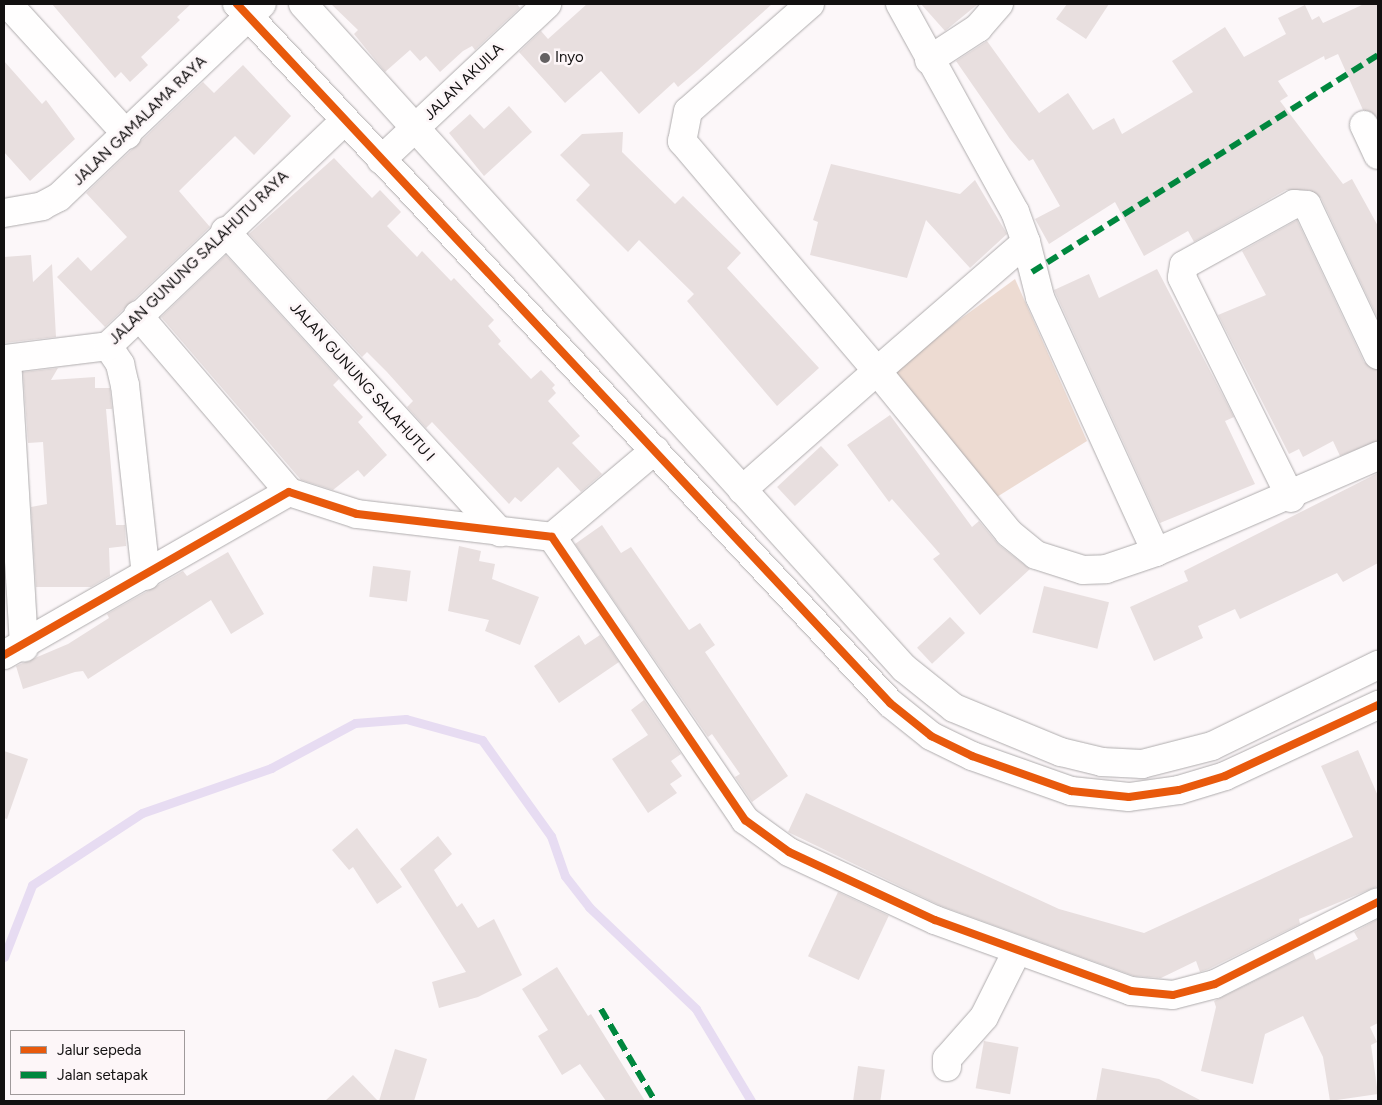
<!DOCTYPE html>
<style>
body{margin:0}
#map{position:relative;width:1382px;height:1105px;overflow:hidden;background:#fcf7f9;font-family:Figtree,sans-serif}
div>[style]{position:absolute}
[style*='--x']{left:calc(var(--x)*1px);top:calc(var(--y)*1px);width:calc(var(--w)*1px);rotate:calc(var(--a)*1deg)}
.green>*{inset:0;background:#eddbd2}
.stream>*{height:9px;margin:-4.5px;padding:0 4.5px;transform-origin:4.5px;border-radius:4.5px;background:#e7dcf2}
.building>*{inset:0;background:#e8dfdf;transform-origin:0 0}
.roads{filter:drop-shadow(0 0 1px #afacad) drop-shadow(0 0 1px #afacad)}
.minor>*{height:28px;margin:-14px;padding:0 14px;transform-origin:14px;border-radius:14px;background:#fffefe}
.quiet>*{height:6px;margin-top:-3px;transform-origin:0;background:repeating-linear-gradient(90deg,#00873e 0 12px,transparent 0 18px)}
.cycleway>*{height:8px;margin:-4px;padding:0 4px;transform-origin:4px;border-radius:4px;background:#e8590c}
.dots>*{width:14px;height:14px;translate:-50% -50%;box-sizing:border-box;border:2px solid #fdf6f8;border-radius:50%}
span{translate:-50% -50%;white-space:nowrap;text-align:center;line-height:1.15;-webkit-text-stroke:5px #fdf6f8;paint-order:stroke}
.poi-label{font-size:15px;color:#121010}
.left{translate:0 -50%;text-align:left}
.street-label{font-size:15px;color:#121010}
.frame{position:absolute;inset:0;border:5px solid #121010;pointer-events:none}
.legend{position:absolute;left:10px;top:1030px;width:175px;height:65px;box-sizing:border-box;background:#fdf6f8;border:1px solid #9f9a9b;margin:0;padding:6px 9px;list-style:none;font-size:15px;color:#121010}
.legend li{display:flex;align-items:center;gap:10px;height:25px}
.legend b{width:25px;border:1px solid #9f9a9b}
</style>
<div id="map">
<div class="green">
<div style="clip-path:polygon(1015px 279px,1087px 441px,992px 500px,884px 375px)"></div>
</div>
<div class="stream">
<div style="--x:4;--y:957;--w:77;--a:-68.7"></div>
<div style="--x:32;--y:885;--w:131;--a:-33.2"></div>
<div style="--x:142;--y:813;--w:137;--a:-19.2"></div>
<div style="--x:271;--y:768;--w:95;--a:-28.2"></div>
<div style="--x:355;--y:723;--w:51;--a:-4.5"></div>
<div style="--x:406;--y:719;--w:79;--a:15.4"></div>
<div style="--x:482;--y:740;--w:118;--a:54.3"></div>
<div style="--x:551;--y:836;--w:42;--a:70.7"></div>
<div style="--x:565;--y:876;--w:39;--a:52"></div>
<div style="--x:589;--y:907;--w:148;--a:43.6"></div>
<div style="--x:696;--y:1009;--w:107;--a:59.1"></div>
</div>
<div class="building">
<div style="clip-path:polygon(52px 4px,191px 4px,177px 17px,180px 20px,141px 57px,148px 65px,130px 82px,121px 72px,115px 78px)"></div>
<div style="clip-path:polygon(331px 4px,517px 4px,520px 8px,475px 50px,472px 46px,463px 51px,440px 72px,426px 56px,420px 61px,410px 50px,385px 72px,354px 34px,358px 30px)"></div>
<div style="clip-path:polygon(587px 4px,772px 4px,698px 70px,678px 87px,674px 82px,639px 114px,601px 71px,565px 103px,519px 52px,541px 31px,548px 39px)"></div>
<div style="clip-path:polygon(921px 4px,978px 4px,945px 31px)"></div>
<div style="clip-path:polygon(1067px 4px,1109px 4px,1086px 39px,1056px 19px)"></div>
<div style="clip-path:polygon(1364px 4px,1378px 4px,1378px 119px,1363px 110px,1338px 54px,1325px 60px,1324px 56px,1278px 81px,1288px 96px,1280px 101px,1343px 184px,1352px 179px,1378px 226px,1378px 319px,1321px 198px,1309px 190px,1286px 190px,1194px 242px,1188px 231px,1144px 256px,1115px 202px,1049px 244px,1035px 219px,1060px 206px,1033px 159px,1029px 161px,1010px 139px,956px 61px,987px 41px,1039px 113px,1068px 93px,1093px 130px,1114px 118px,1122px 134px,1193px 92px,1172px 61px,1225px 27px,1244px 57px,1286px 34px,1278px 18px,1305px 5px,1312px 20px,1319px 16px,1323px 23px)"></div>
<div style="clip-path:polygon(4px 61px,42px 104px,46px 100px,75px 139px,30px 181px,4px 152px)"></div>
<div style="clip-path:polygon(243px 65px,291px 116px,254px 155px,235px 136px,179px 191px,210px 227px,105px 327px,57px 277px,78px 257px,91px 271px,127px 237px,86px 193px,203px 82px,214px 93px)"></div>
<div style="clip-path:polygon(509px 106px,532px 132px,484px 176px,449px 133px,470px 114px,484px 129px)"></div>
<div style="clip-path:polygon(623px 132px,622px 152px,675px 204px,683px 196px,741px 253px,727px 268px,819px 368px,777px 406px,687px 301px,694px 294px,639px 240px,628px 252px,576px 200px,590px 185px,560px 155px,582px 134px)"></div>
<div style="clip-path:polygon(334px 158px,372px 198px,380px 190px,401px 212px,387px 226px,417px 257px,422px 251px,451px 281px,454px 278px,494px 320px,488px 326px,501px 341px,498px 344px,531px 379px,541px 370px,555px 385px,552px 388px,556px 393px,548px 401px,580px 436px,572px 443px,602px 474px,581px 492px,558px 467px,521px 502px,515px 497px,509px 504px,432px 422px,426px 428px,407px 407px,413px 401px,387px 372px,367px 352px,362px 357px,249px 234px)"></div>
<div style="clip-path:polygon(831px 164px,960px 194px,975px 180px,1007px 234px,970px 268px,926px 220px,907px 278px,810px 255px,818px 222px,813px 220px)"></div>
<div style="clip-path:polygon(1297px 220px,1364px 362px,1378px 370px,1378px 441px,1340px 456px,1333px 441px,1303px 457px,1299px 449px,1289px 454px,1218px 315px,1266px 295px,1242px 251px)"></div>
<div style="clip-path:polygon(31px 255px,33px 282px,52px 264px,56px 337px,4px 343px,4px 257px)"></div>
<div style="clip-path:polygon(226px 255px,339px 379px,333px 385px,363px 417px,358px 422px,387px 455px,364px 477px,358px 470px,333px 490px,301px 480px,161px 317px)"></div>
<div style="clip-path:polygon(1157px 269px,1234px 417px,1225px 421px,1255px 484px,1160px 523px,1054px 290px,1089px 274px,1099px 298px)"></div>
<div style="clip-path:polygon(58px 368px,51px 380px,95px 377px,95px 388px,110px 388px,112px 409px,106px 409px,116px 525px,125px 525px,126px 546px,109px 548px,110px 576px,91px 587px,36px 587px,31px 507px,47px 504px,43px 442px,28px 443px,23px 372px)"></div>
<div style="clip-path:polygon(890px 415px,972px 527px,979px 521px,999px 545px,1030px 569px,980px 615px,933px 559px,940px 554px,892px 499px,889px 502px,847px 445px)"></div>
<div style="left:821px;top:446px;width:26px;height:60px;rotate:47deg"></div>
<div style="clip-path:polygon(1378px 473px,1378px 563px,1343px 582px,1337px 573px,1240px 619px,1235px 609px,1198px 626px,1203px 638px,1154px 661px,1130px 607px,1188px 581px,1184px 571px)"></div>
<div style="clip-path:polygon(602px 525px,621px 553px,631px 547px,689px 630px,700px 623px,715px 645px,705px 652px,788px 776px,752px 802px,735px 777px,740px 774px,712px 734px,708px 737px,575px 544px)"></div>
<div style="clip-path:polygon(459px 546px,481px 551px,479px 561px,495px 564px,492px 579px,539px 597px,520px 645px,485px 631px,489px 620px,448px 611px)"></div>
<div style="clip-path:polygon(228px 552px,264px 614px,231px 634px,211px 600px,88px 679px,83px 671px,75px 672px,23px 689px,16px 666px,68px 644px,109px 618px,107px 614px,183px 571px,187px 576px)"></div>
<div style="left:373px;top:566px;width:38px;height:31px;rotate:7deg"></div>
<div style="left:1044px;top:586px;width:67px;height:48px;rotate:14deg"></div>
<div style="left:950px;top:617px;width:22px;height:45px;rotate:47deg"></div>
<div style="clip-path:polygon(579px 635px,585px 645px,600px 635px,619px 662px,559px 703px,534px 666px)"></div>
<div style="clip-path:polygon(644px 700px,681px 754px,671px 761px,682px 776px,670px 784px,677px 793px,648px 813px,612px 759px,648px 735px,631px 710px)"></div>
<div style="clip-path:polygon(1358px 750px,1378px 796px,1378px 886px,1299px 919px,1300px 924px,1209px 969px,1200px 972px,1196px 961px,1161px 978px,1134px 976px,941px 906px,788px 832px,806px 793px,1059px 909px,1144px 933px,1353px 837px,1321px 766px)"></div>
<div style="clip-path:polygon(4px 751px,28px 759px,7px 819px,4px 818px)"></div>
<div style="clip-path:polygon(357px 828px,402px 887px,377px 904px,353px 867px,349px 870px,332px 850px)"></div>
<div style="clip-path:polygon(438px 836px,452px 854px,434px 870px,457px 907px,462px 903px,478px 928px,494px 919px,522px 975px,478px 997px,439px 1008px,432px 982px,466px 972px,400px 869px)"></div>
<div style="left:838px;top:892px;width:56px;height:71px;rotate:25deg"></div>
<div style="clip-path:polygon(1378px 919px,1378px 1023px,1370px 1027px,1377px 1042px,1371px 1045px,1378px 1094px,1330px 1101px,1323px 1057px,1303px 1016px,1265px 1034px,1253px 1084px,1201px 1071px,1216px 1007px,1214px 1001px,1313px 952px,1316px 960px,1358px 939px,1354px 932px)"></div>
<div style="clip-path:polygon(557px 967px,588px 1016px,591px 1014px,645px 1101px,606px 1101px,580px 1064px,562px 1075px,538px 1036px,548px 1030px,522px 989px)"></div>
<div style="left:984px;top:1041px;width:35px;height:48px;rotate:10deg"></div>
<div style="clip-path:polygon(395px 1049px,427px 1059px,414px 1101px,379px 1101px)"></div>
<div style="left:858px;top:1066px;width:27px;height:35px;rotate:8deg"></div>
<div style="clip-path:polygon(1102px 1068px,1159px 1079px,1202px 1101px,1096px 1101px)"></div>
<div style="clip-path:polygon(353px 1075px,378px 1101px,325px 1101px)"></div>
</div>
<div class="roads">
<div class="minor">
<div style="--x:8;--y:4;--w:177;--a:47.7"></div>
<div style="--x:237;--y:4;--w:957;--a:46.95"></div>
<div style="--x:890;--y:703;--w:53;--a:38.8"></div>
<div style="--x:931;--y:736;--w:46;--a:26"></div>
<div style="--x:972;--y:756;--w:105;--a:19.5"></div>
<div style="--x:1071;--y:791;--w:58;--a:5.9"></div>
<div style="--x:1129;--y:797;--w:50;--a:-8"></div>
<div style="--x:1179;--y:790;--w:48;--a:-16.9"></div>
<div style="--x:1225;--y:776;--w:169;--a:-24.9"></div>
<div style="--x:303;--y:4;--w:896;--a:47.85"></div>
<div style="--x:904;--y:668;--w:64;--a:38.7"></div>
<div style="--x:954;--y:708;--w:116;--a:22.4"></div>
<div style="--x:1061;--y:752;--w:42;--a:13.7"></div>
<div style="--x:1102;--y:762;--w:40;--a:2.9"></div>
<div style="--x:1142;--y:764;--w:72;--a:-14.4"></div>
<div style="--x:1212;--y:746;--w:185;--a:-26"></div>
<div style="--x:810;--y:4;--w:162;--a:138.7"></div>
<div style="--x:688;--y:111;--w:31;--a:101"></div>
<div style="--x:682;--y:141;--w:302;--a:49.7"></div>
<div style="--x:877;--y:371;--w:197;--a:-40.9"></div>
<div style="--x:1026;--y:242;--w:32;--a:-110"></div>
<div style="--x:1015;--y:212;--w:238;--a:-118.9"></div>
<div style="--x:929;--y:60;--w:59;--a:-33.1"></div>
<div style="--x:978;--y:28;--w:32;--a:-49"></div>
<div style="--x:1364;--y:125;--w:33;--a:65"></div>
<div style="--x:381;--y:160;--w:228;--a:-43.2"></div>
<div style="--x:4;--y:213;--w:39;--a:-10"></div>
<div style="--x:42;--y:206;--w:19;--a:-28"></div>
<div style="--x:59;--y:197;--w:280;--a:-43.6"></div>
<div style="--x:225;--y:231;--w:408;--a:47.6"></div>
<div style="--x:138;--y:315;--w:233;--a:49.5"></div>
<div style="--x:108;--y:346;--w:22;--a:56"></div>
<div style="--x:120;--y:364;--w:22;--a:77"></div>
<div style="--x:125;--y:385;--w:192;--a:83.7"></div>
<div style="--x:4;--y:359;--w:105;--a:-7.1"></div>
<div style="--x:108;--y:346;--w:327;--a:-43.6"></div>
<div style="--x:7;--y:359;--w:289;--a:86.6"></div>
<div style="--x:742;--y:490;--w:180;--a:-41.4"></div>
<div style="--x:877;--y:371;--w:209;--a:50.8"></div>
<div style="--x:1009;--y:533;--w:35;--a:39"></div>
<div style="--x:1036;--y:555;--w:49;--a:17.7"></div>
<div style="--x:1083;--y:570;--w:23;--a:-2"></div>
<div style="--x:1106;--y:569;--w:53;--a:-18.8"></div>
<div style="--x:1156;--y:552;--w:280;--a:-114.5"></div>
<div style="--x:1040;--y:297;--w:57;--a:-104.3"></div>
<div style="--x:1291;--y:498;--w:246;--a:-116.3"></div>
<div style="--x:1182;--y:277;--w:12;--a:-81"></div>
<div style="--x:1184;--y:265;--w:126;--a:-29"></div>
<div style="--x:1294;--y:204;--w:13;--a:4"></div>
<div style="--x:1307;--y:205;--w:166;--a:64.7"></div>
<div style="--x:552;--y:537;--w:135;--a:-40.2"></div>
<div style="--x:1156;--y:552;--w:242;--a:-23.4"></div>
<div style="--x:4;--y:655;--w:328;--a:-29.8"></div>
<div style="--x:289;--y:492;--w:71;--a:17.9"></div>
<div style="--x:357;--y:514;--w:196;--a:6.7"></div>
<div style="--x:552;--y:537;--w:343;--a:55.7"></div>
<div style="--x:745;--y:820;--w:54;--a:36"></div>
<div style="--x:789;--y:852;--w:161;--a:25"></div>
<div style="--x:935;--y:920;--w:208;--a:19.9"></div>
<div style="--x:1131;--y:991;--w:42;--a:5.4"></div>
<div style="--x:1173;--y:995;--w:43;--a:-14.7"></div>
<div style="--x:1215;--y:984;--w:182;--a:-26.7"></div>
<div style="--x:947;--y:1067;--w:8;--a:-90"></div>
<div style="--x:947;--y:1059;--w:56;--a:-48.6"></div>
<div style="--x:984;--y:1017;--w:72;--a:-63.4"></div>
</div>
</div>
<div class="quiet">
<div style="--x:1032;--y:272;--w:408;--a:-32.1"></div>
<div style="--x:601;--y:1009;--w:107;--a:59.6"></div>
</div>
<div class="cycleway">
<div style="--x:237;--y:4;--w:957;--a:46.95"></div>
<div style="--x:890;--y:703;--w:53;--a:38.8"></div>
<div style="--x:931;--y:736;--w:46;--a:26"></div>
<div style="--x:972;--y:756;--w:105;--a:19.5"></div>
<div style="--x:1071;--y:791;--w:58;--a:5.9"></div>
<div style="--x:1129;--y:797;--w:50;--a:-8"></div>
<div style="--x:1179;--y:790;--w:48;--a:-16.9"></div>
<div style="--x:1225;--y:776;--w:169;--a:-24.9"></div>
<div style="--x:4;--y:655;--w:328;--a:-29.8"></div>
<div style="--x:289;--y:492;--w:71;--a:17.9"></div>
<div style="--x:357;--y:514;--w:196;--a:6.7"></div>
<div style="--x:552;--y:537;--w:343;--a:55.7"></div>
<div style="--x:745;--y:820;--w:54;--a:36"></div>
<div style="--x:789;--y:852;--w:161;--a:25"></div>
<div style="--x:935;--y:920;--w:208;--a:19.9"></div>
<div style="--x:1131;--y:991;--w:42;--a:5.4"></div>
<div style="--x:1173;--y:995;--w:43;--a:-14.7"></div>
<div style="--x:1215;--y:984;--w:182;--a:-26.7"></div>
</div>
<div class="dots">
<div style="left:545px;top:58px;background:#646162"></div>
</div>
<div class="poi-label">
<span class="left" style="left:555px;top:58px">Inyo</span>
</div>
<div class="street-label">
<span style="left:464px;top:82px;rotate:-44deg">JALAN AKUILA</span>
<span style="left:140px;top:121px;rotate:-44deg">JALAN GAMALAMA RAYA</span>
<span style="left:199px;top:258px;rotate:-44deg">JALAN GUNUNG SALAHUTU RAYA</span>
<span style="left:362px;top:382px;rotate:48deg">JALAN GUNUNG SALAHUTU I</span>
</div>
<div class="frame"></div>
<ul class="legend">
<li><b style="height:6px;background:#e8590c"></b>Jalur sepeda</li>
<li><b style="height:6px;background:#00873e"></b>Jalan setapak</li>
</ul>
</div>
